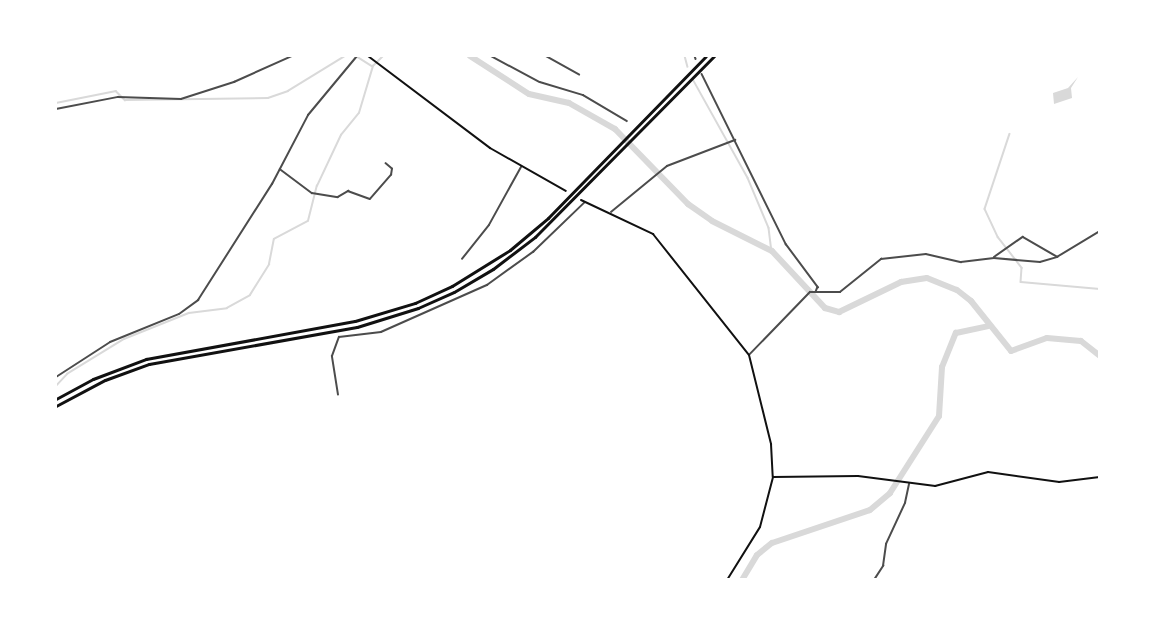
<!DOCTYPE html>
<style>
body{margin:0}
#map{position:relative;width:1155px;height:635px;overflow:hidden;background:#fff;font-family:Poppins,sans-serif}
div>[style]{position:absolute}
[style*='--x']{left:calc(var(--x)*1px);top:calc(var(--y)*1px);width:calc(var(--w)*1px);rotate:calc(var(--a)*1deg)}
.water>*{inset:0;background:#d9d9d9}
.stream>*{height:1.5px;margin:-0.75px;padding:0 0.75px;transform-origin:0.75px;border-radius:0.75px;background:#d9d9d9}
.river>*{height:6px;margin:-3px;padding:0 3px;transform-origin:3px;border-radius:3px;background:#d9d9d9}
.minor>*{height:1.5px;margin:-0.75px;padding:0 0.75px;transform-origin:0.75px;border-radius:0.75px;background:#4c4c4c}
.tertiary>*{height:2px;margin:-1px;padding:0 1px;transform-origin:1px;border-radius:1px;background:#4c4c4c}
.secondary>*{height:2px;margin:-1px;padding:0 1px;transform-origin:1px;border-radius:1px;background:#111}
.primary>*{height:2px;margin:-1px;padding:0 1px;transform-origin:1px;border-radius:1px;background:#111}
.motorway>*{height:3px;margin:-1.5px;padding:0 1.5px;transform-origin:1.5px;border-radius:1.5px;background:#111}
span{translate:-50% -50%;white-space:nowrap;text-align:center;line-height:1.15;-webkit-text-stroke:5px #fff;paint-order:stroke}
.frame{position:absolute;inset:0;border:57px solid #fff;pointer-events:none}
</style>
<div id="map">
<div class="water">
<div style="clip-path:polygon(1078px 77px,1071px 88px,1072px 98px,1054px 104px,1053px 93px,1068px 88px)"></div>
</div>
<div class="stream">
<div style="--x:356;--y:56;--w:19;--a:32"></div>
<div style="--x:685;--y:56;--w:11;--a:75"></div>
<div style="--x:694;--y:81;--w:111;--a:60.9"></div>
<div style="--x:748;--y:178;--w:54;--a:67.2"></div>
<div style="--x:769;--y:228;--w:23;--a:83"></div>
<div style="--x:56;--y:103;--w:61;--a:-11.3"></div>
<div style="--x:116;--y:91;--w:13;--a:45"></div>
<div style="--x:125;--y:100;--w:143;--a:-0.8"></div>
<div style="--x:268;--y:98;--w:21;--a:-19"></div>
<div style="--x:288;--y:91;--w:67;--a:-31.6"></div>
<div style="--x:1010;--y:134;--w:79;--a:108.4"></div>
<div style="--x:985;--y:209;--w:31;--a:65"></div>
<div style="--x:998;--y:237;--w:39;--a:52"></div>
<div style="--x:1022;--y:268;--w:14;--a:94"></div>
<div style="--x:1021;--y:282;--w:79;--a:5.1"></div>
<div style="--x:56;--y:386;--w:16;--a:-47"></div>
<div style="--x:67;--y:374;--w:67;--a:-31.6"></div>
<div style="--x:124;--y:339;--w:70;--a:-21.8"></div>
<div style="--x:189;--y:313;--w:38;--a:-7"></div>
<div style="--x:227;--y:308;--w:26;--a:-29"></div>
<div style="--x:250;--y:295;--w:36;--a:-58"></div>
<div style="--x:269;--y:264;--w:25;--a:-79"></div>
<div style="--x:274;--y:239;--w:38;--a:-28"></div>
<div style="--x:308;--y:221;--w:36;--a:-76"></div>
<div style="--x:317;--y:186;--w:56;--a:-64.8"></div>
<div style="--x:341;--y:135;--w:28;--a:-51"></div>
<div style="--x:359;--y:113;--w:49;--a:-73.4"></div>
<div style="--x:373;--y:66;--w:14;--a:-45"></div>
</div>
<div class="river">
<div style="--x:470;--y:56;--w:70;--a:32.8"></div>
<div style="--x:529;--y:94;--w:41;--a:12.7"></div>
<div style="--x:569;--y:103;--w:53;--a:29.5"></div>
<div style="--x:615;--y:129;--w:105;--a:45.8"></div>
<div style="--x:688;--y:204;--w:29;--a:35"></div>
<div style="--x:712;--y:221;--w:67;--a:26.6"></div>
<div style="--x:772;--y:251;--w:78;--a:47.1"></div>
<div style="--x:825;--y:308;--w:15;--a:16"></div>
<div style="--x:839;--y:312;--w:69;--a:-25.8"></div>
<div style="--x:901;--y:282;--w:26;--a:-9"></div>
<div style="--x:927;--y:278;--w:32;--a:22"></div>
<div style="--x:957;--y:290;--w:18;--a:38"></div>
<div style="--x:971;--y:301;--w:64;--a:51.3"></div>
<div style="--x:1011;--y:351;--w:38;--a:-20"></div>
<div style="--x:1047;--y:338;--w:34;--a:5"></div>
<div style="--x:1081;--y:341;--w:24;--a:38"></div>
<div style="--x:742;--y:580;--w:29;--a:-59"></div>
<div style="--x:757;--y:555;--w:19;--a:-39"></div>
<div style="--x:772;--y:543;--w:103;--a:-18.6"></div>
<div style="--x:870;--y:510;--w:26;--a:-40"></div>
<div style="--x:890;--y:493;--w:91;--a:-57.5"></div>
<div style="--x:939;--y:416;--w:49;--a:-86.5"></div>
<div style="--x:942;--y:367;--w:37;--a:-68"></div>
<div style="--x:956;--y:333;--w:33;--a:-12"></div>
</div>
<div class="minor">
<div style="--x:491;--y:56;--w:55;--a:28"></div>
<div style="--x:540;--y:82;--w:45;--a:16.8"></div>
<div style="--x:583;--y:95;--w:51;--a:30.6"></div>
<div style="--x:546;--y:56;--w:38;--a:29"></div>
<div style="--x:695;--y:56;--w:3;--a:72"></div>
<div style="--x:702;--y:74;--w:190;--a:63.7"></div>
<div style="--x:786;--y:244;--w:54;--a:53.3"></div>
<div style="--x:818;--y:287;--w:5;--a:112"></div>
<div style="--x:56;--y:109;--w:63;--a:-11"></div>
<div style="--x:118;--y:97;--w:63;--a:1.8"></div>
<div style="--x:181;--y:99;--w:56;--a:-17.8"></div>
<div style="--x:234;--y:82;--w:64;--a:-24.1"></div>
<div style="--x:280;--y:169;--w:40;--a:37"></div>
<div style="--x:312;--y:193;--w:26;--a:9"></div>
<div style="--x:338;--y:197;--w:12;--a:-31"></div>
<div style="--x:348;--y:191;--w:23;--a:20"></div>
<div style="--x:370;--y:199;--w:32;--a:-49"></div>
<div style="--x:391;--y:175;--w:6;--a:-81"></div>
<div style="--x:392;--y:169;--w:8;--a:-140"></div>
<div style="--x:611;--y:212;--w:72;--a:-39.4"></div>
<div style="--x:667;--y:166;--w:73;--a:-20.9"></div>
<div style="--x:994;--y:257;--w:35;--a:-35"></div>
<div style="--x:1023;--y:237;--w:39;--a:30"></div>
<div style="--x:462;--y:259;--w:43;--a:-51.5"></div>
<div style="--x:489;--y:225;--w:66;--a:-61.1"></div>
<div style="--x:750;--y:354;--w:86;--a:-45.9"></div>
<div style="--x:810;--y:292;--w:30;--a:0"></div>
<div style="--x:840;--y:292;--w:53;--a:-38.8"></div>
<div style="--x:881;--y:259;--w:45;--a:-6.3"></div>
<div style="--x:926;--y:254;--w:36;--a:13"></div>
<div style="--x:961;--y:262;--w:33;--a:-7"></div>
<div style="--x:994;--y:258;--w:46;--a:5"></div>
<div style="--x:1040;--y:262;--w:18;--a:-16"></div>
<div style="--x:1057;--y:257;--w:50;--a:-31.2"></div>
<div style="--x:338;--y:395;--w:39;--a:-99"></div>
<div style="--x:332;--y:356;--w:20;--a:-70"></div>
<div style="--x:339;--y:337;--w:42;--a:-6.8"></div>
<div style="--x:381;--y:332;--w:116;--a:-23.9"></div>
<div style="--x:487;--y:285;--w:57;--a:-35.7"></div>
<div style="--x:533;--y:252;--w:71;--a:-43.9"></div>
<div style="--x:874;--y:580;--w:17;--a:-57"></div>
<div style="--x:883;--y:566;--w:22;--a:-82"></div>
<div style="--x:886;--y:544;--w:45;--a:-65.1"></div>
<div style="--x:905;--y:503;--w:19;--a:-78"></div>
</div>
<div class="tertiary">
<div style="--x:56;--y:377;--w:64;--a:-32.9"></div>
<div style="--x:110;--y:342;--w:74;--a:-22.1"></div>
<div style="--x:179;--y:314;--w:24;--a:-36"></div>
<div style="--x:198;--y:300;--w:138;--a:-57.5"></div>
<div style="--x:272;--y:184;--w:78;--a:-62.4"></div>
<div style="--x:308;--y:115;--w:77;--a:-50.3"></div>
</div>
<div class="secondary">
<div style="--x:368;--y:56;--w:153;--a:37"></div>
<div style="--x:490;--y:148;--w:87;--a:29.5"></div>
<div style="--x:581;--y:200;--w:80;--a:25.3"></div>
<div style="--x:653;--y:234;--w:154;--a:51.6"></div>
<div style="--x:749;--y:355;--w:92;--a:76.1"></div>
<div style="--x:771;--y:444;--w:33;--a:87"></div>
</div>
<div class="primary">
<div style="--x:727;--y:580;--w:62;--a:-58.1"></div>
<div style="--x:760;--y:527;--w:52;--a:-75.4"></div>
<div style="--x:773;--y:477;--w:85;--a:-0.7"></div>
<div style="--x:858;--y:476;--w:78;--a:7.4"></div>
<div style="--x:935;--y:486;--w:55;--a:-14.8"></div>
<div style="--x:988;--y:472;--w:72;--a:8"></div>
<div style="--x:1059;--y:482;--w:41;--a:-7"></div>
</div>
<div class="motorway">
<div style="--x:56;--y:399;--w:42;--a:-28.4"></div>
<div style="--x:93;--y:379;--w:57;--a:-20.7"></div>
<div style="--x:146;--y:359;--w:212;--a:-10.3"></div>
<div style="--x:355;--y:321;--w:63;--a:-16.7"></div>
<div style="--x:415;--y:303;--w:41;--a:-24.7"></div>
<div style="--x:452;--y:286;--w:68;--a:-31.8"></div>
<div style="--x:510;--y:250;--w:50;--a:-40.1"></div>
<div style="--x:548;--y:218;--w:226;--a:-45.7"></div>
<div style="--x:56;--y:406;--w:55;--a:-28"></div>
<div style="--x:105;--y:380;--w:47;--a:-20"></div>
<div style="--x:149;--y:364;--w:211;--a:-10.1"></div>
<div style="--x:357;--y:327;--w:64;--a:-17.3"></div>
<div style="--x:418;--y:308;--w:39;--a:-24"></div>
<div style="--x:454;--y:292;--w:45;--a:-30.5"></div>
<div style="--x:493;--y:269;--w:53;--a:-37.3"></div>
<div style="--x:535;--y:237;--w:255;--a:-45.3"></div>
</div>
<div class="frame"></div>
</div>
